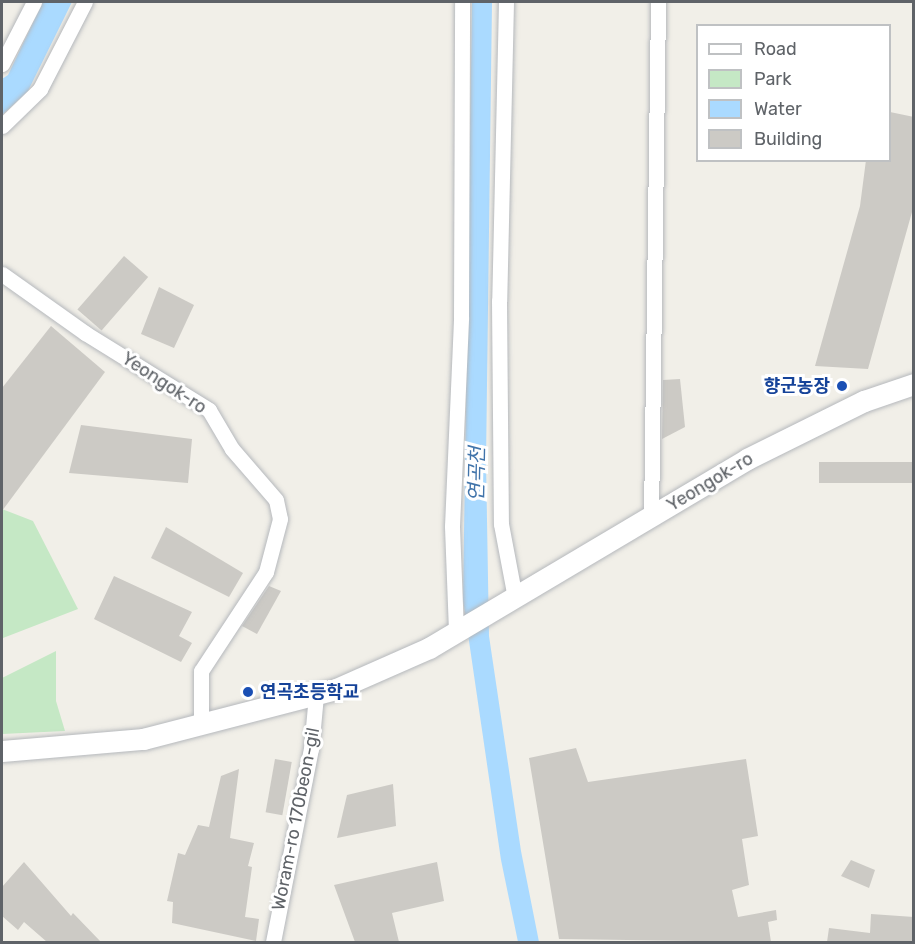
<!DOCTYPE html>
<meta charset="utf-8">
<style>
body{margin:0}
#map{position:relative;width:915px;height:944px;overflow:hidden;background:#f1efe8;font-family:Rubik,"Noto Sans KR",sans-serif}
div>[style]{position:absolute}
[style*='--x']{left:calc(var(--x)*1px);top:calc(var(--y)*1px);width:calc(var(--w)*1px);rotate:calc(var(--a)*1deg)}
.green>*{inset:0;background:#c5e8c5}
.water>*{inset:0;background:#aadaff}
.building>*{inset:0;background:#cccac5;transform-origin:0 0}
.roads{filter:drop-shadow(0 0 2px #b5b8bc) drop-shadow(0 0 2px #b5b8bc)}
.street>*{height:15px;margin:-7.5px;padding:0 7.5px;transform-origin:7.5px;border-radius:7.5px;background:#fff}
.secondary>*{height:21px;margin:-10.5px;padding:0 10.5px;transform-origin:10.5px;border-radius:10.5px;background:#fff}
.dots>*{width:16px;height:16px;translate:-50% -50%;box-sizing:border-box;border:3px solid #fff;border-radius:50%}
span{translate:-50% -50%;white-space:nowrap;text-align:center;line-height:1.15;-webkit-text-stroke:6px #fff;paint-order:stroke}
.street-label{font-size:18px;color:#5f6368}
.transit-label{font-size:18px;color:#164399;font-weight:700}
.right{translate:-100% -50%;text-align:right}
.left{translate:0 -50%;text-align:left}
.water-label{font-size:20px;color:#4174aa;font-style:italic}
.frame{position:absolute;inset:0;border:3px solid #5f6368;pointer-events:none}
.legend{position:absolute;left:696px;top:24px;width:195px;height:138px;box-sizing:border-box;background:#fff;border:2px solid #bfc1c3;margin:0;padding:8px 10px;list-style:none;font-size:18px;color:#5f6368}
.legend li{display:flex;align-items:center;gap:12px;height:30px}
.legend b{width:30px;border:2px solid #bfc1c3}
</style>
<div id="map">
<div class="green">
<div style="clip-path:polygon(2px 509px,33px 521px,78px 609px,3px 638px)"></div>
<div style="clip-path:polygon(56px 651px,56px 701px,65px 731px,2px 734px,2px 678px)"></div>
</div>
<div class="water">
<div style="clip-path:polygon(43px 2px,72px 2px,28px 91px,2px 115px,2px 79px,8px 75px)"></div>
<div style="clip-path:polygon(472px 2px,492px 2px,486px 462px,489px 636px,521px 851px,539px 942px,518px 942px,501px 860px,463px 600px)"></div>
</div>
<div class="building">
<div style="clip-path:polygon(890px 112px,914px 117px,912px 212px,868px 369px,815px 366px,860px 206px,866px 160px,890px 160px)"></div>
<div style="left:124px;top:256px;width:32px;height:71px;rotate:41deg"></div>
<div style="clip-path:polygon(159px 287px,194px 305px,174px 348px,141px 334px)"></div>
<div style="clip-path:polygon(51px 326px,105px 372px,2px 511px,2px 388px)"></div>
<div style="clip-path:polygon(680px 379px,685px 427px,662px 439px,663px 380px)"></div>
<div style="clip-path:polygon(81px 425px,192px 439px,188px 483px,69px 473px)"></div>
<div style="left:914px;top:462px;width:21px;height:95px;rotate:90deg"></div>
<div style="clip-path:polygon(166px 527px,243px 573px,229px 597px,151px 558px)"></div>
<div style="clip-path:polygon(114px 576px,192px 612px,179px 636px,192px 643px,181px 662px,94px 619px)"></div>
<div style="clip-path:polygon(269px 586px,281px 591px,257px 634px,242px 626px)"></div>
<div style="clip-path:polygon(576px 748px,588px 782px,746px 759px,758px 836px,742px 839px,749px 885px,732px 890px,738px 917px,776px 910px,777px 920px,768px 922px,771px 942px,559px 939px,529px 758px)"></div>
<div style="left:275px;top:759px;width:17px;height:54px;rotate:10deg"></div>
<div style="clip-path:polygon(239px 769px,230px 838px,254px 843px,248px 866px,252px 867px,245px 917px,259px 919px,256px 941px,172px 923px,173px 902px,167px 901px,178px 853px,185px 855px,198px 825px,209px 827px,221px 776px)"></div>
<div style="clip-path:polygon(393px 784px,396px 826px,337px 838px,347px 795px)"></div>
<div style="clip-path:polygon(851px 860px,875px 870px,869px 888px,841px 876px)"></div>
<div style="clip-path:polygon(24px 862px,71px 916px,73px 913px,101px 942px,47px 942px,24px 922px,18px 930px,2px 916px,2px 887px)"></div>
<div style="clip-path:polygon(437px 862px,444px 901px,392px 913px,399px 942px,355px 942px,334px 885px)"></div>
<div style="clip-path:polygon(871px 914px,914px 917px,914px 942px,827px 942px,829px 928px,870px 933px)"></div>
</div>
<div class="roads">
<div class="street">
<div style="--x:506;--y:2;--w:299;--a:91.3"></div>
<div style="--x:499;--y:301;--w:223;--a:89.5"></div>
<div style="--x:501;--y:524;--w:75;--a:79.3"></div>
<div style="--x:2;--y:64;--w:70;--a:-62.7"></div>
<div style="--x:2;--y:126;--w:53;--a:-44.2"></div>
<div style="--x:40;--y:89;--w:98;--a:-62.7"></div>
<div style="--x:2;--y:274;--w:102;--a:35.4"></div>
<div style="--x:85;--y:333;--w:146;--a:31.8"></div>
<div style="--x:209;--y:410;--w:45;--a:59.5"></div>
<div style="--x:232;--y:449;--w:67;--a:49.2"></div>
<div style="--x:276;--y:500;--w:19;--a:78"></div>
<div style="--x:280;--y:519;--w:55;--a:104.8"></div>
<div style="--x:266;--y:572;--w:118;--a:123.3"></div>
<div style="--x:201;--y:671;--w:55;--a:90"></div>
<div style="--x:651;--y:518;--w:516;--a:-89.22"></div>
<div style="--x:456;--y:631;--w:105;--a:-92.2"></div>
<div style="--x:452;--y:526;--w:209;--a:-87.5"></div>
<div style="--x:461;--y:317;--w:315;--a:-89.8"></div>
<div style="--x:273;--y:942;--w:197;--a:-78.9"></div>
<div style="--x:311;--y:749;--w:54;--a:-84.7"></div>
</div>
<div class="secondary">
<div style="--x:2;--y:751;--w:142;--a:-4.9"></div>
<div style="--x:143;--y:739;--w:199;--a:-14.5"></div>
<div style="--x:336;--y:689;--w:102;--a:-23.8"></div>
<div style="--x:429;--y:648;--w:370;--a:-30.7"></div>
<div style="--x:747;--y:459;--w:131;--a:-26.4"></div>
<div style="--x:864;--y:401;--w:53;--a:-18.8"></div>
</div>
</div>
<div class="dots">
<div style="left:842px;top:386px;background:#1a4fb4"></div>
<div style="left:248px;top:692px;background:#1a4fb4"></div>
</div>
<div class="street-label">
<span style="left:164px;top:383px;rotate:33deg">Yeongok-ro</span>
<span style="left:710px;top:482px;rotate:-31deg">Yeongok-ro</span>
<span style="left:296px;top:819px;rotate:-79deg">Woram-ro 170beon-gil</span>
</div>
<div class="transit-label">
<span class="right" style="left:830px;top:386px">향군농장</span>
<span class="left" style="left:260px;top:692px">연곡초등학교</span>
</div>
<div class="water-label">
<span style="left:477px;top:474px;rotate:-89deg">연곡천</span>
</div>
<div class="frame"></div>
<ul class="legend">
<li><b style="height:8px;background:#fff"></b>Road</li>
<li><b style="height:16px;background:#c5e8c5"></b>Park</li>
<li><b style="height:16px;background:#aadaff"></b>Water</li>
<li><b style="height:16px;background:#cccac5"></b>Building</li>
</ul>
</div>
